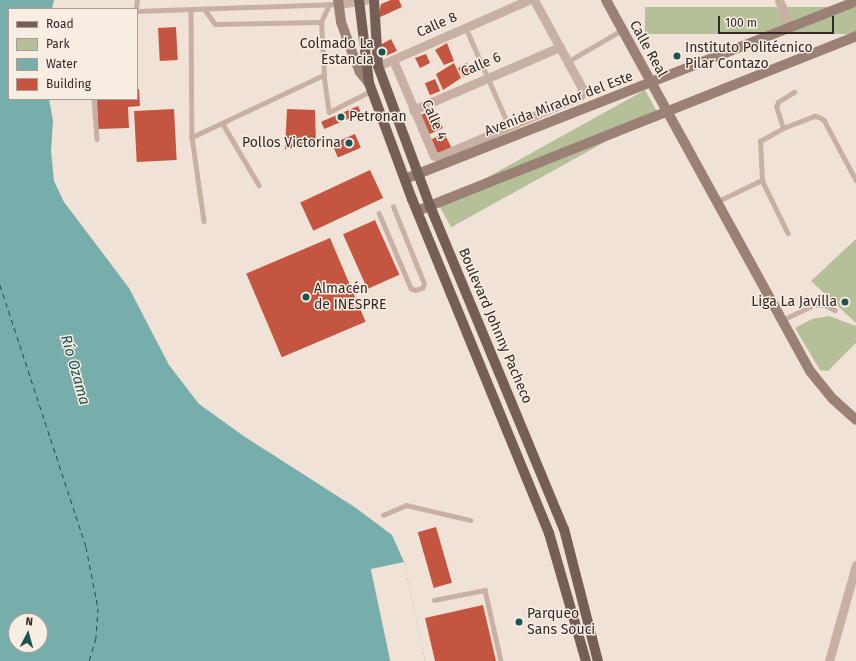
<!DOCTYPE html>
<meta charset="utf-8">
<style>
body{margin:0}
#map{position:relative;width:856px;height:661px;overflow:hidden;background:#f0e2d7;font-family:"Fira Sans",sans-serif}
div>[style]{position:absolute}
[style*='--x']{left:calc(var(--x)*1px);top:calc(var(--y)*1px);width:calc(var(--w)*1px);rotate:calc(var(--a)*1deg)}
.green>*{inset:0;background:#b5bf98;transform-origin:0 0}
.water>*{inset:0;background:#77adaa}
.pier>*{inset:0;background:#f0e2d7;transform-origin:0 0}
.ferry>*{height:1px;margin-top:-0.5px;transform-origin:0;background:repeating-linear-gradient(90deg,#1c5353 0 5px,transparent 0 9px)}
.building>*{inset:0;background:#c45641;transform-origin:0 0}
.lane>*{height:4.5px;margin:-2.25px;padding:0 2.25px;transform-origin:2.25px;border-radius:2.25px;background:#c8b1a4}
.street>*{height:9px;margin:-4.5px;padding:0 4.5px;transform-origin:4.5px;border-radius:4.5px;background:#c8b1a4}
.secondary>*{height:10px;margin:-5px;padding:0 5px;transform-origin:5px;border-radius:5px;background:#9b8075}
.primary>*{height:10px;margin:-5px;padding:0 5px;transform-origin:5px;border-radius:5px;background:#755e56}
.dots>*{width:11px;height:11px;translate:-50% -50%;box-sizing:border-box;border:2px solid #f8ede3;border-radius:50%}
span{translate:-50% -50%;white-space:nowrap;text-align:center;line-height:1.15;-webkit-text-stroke:3px #f8ede3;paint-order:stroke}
.street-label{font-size:14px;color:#332825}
.poi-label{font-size:14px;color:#332825}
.right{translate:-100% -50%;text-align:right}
.left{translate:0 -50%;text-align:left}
.water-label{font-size:15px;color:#1c5353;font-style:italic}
.legend{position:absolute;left:8px;top:8px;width:130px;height:92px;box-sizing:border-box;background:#f8ede3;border:1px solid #a99e97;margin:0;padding:5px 7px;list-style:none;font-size:12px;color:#332825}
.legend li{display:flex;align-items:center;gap:8px;height:20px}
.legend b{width:20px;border:1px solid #a99e97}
.north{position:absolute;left:8px;top:613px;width:40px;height:40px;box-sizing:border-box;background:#f8ede3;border:1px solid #a99e97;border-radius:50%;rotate:6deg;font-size:11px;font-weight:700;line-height:16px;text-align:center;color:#332825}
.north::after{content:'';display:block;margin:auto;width:14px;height:18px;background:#1c5353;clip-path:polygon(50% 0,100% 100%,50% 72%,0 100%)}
.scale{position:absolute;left:718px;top:16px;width:116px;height:18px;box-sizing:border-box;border:2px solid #332825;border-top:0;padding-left:5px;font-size:12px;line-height:14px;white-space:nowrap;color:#332825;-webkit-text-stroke:3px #f8ede3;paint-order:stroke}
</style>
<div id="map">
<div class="green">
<div style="left:856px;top:7px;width:27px;height:211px;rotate:90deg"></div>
<div style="left:645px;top:90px;width:26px;height:236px;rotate:61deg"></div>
<div style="clip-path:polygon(856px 239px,856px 323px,811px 281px)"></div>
<div style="clip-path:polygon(829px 316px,856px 326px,856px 343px,828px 371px,820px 370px,795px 328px,812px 319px)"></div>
</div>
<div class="water">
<div style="clip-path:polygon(evenodd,0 0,54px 0,52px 9px,9px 9px,9px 99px,49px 99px,53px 121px,51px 151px,54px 181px,64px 202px,129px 288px,169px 365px,199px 404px,245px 437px,356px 508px,392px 535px,404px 562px,425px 661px,0 661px,0 0,16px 621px,40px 621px,40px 645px,16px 645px,16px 621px)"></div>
</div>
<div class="pier">
<div style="left:404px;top:562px;width:101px;height:34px;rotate:78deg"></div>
</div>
<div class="ferry">
<div style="--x:0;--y:285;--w:276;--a:71.8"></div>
<div style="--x:86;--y:547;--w:62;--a:78.9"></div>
<div style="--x:98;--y:608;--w:30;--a:94"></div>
<div style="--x:96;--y:638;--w:24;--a:107"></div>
</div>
<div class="building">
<div style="clip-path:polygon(391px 0,399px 0,402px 7px,378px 18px,381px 4px)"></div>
<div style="left:176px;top:27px;width:33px;height:18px;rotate:87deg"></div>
<div style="clip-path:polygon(391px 39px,397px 51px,381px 58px,380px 45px)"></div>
<div style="clip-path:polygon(447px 43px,454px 61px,444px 65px,435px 50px)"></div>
<div style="clip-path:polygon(426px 54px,430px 63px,420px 68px,415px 58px)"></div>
<div style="clip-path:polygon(454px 63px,461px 78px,443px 90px,436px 74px)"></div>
<div style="clip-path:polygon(467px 63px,471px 73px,463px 77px,458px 68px)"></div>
<div style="left:435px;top:79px;width:13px;height:11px;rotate:67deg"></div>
<div style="clip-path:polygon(137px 89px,139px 89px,140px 106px,128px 107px,129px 128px,98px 129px,97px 99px,137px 99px)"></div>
<div style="left:358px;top:106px;width:8px;height:40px;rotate:67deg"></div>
<div style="left:174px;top:109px;width:51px;height:40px;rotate:87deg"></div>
<div style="clip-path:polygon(287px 109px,315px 110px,316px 145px,285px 149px)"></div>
<div style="left:434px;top:109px;width:21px;height:15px;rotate:65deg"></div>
<div style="left:444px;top:133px;width:16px;height:16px;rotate:63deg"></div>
<div style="left:355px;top:134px;width:15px;height:25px;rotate:67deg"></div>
<div style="left:370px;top:170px;width:31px;height:77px;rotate:65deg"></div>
<div style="left:375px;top:220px;width:60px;height:35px;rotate:66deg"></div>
<div style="left:330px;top:238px;width:91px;height:91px;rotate:67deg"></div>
<div style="left:436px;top:527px;width:58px;height:19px;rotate:74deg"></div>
<div style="clip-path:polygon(483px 605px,496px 661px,435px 661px,425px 618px)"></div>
</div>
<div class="lane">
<div style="--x:136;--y:9;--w:9;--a:-84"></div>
<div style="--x:191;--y:9;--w:128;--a:89.6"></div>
<div style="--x:192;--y:137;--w:85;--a:81.9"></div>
<div style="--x:205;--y:10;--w:17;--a:54"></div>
<div style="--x:215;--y:24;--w:106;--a:-1.1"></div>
<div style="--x:137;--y:11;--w:201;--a:-2"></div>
<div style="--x:466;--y:28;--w:107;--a:66.3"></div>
<div style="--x:569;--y:61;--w:61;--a:-30.3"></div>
<div style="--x:324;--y:75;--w:37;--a:82"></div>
<div style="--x:329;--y:112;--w:49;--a:-26.6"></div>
<div style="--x:94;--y:99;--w:40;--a:85.7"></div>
<div style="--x:223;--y:124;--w:71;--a:59.5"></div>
<div style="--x:783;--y:128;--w:34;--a:-21"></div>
<div style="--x:815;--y:116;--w:4;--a:14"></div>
<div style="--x:819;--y:117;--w:6;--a:31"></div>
<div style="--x:824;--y:120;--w:68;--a:61.9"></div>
<div style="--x:192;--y:137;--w:146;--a:-25.2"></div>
<div style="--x:324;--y:75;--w:53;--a:-93.2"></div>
<div style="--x:321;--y:22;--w:19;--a:-65"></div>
<div style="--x:762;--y:180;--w:59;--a:63.9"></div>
<div style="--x:716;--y:202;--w:51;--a:-25.6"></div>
<div style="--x:762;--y:180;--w:39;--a:-93"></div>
<div style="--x:760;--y:141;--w:26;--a:-29"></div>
<div style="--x:783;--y:128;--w:22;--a:-108"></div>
<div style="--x:776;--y:107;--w:5;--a:-68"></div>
<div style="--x:778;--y:102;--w:19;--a:-32"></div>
<div style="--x:379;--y:213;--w:82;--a:66.9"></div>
<div style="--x:411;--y:288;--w:4;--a:27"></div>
<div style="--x:415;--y:290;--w:7;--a:-16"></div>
<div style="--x:422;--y:288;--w:4;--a:-63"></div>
<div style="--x:424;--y:284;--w:83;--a:-111.9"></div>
<div style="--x:782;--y:320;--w:33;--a:-25"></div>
<div style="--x:812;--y:306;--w:15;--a:0"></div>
<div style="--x:827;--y:306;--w:9;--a:27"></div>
<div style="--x:383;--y:515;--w:25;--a:-23"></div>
<div style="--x:406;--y:505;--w:66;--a:13.2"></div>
<div style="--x:434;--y:600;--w:52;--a:-11.1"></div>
<div style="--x:485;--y:590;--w:73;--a:77.3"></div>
</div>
<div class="street">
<div style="--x:779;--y:0;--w:29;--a:68"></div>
<div style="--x:338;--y:4;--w:27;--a:-8"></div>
<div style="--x:393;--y:60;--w:104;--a:66.9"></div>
<div style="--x:434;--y:156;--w:4;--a:14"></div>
<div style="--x:438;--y:157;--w:155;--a:-23.2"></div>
<div style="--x:580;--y:96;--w:8;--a:-76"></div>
<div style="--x:582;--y:88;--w:100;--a:-118.6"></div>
<div style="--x:378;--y:66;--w:164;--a:-23.7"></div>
<div style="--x:413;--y:110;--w:160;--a:-23.2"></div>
<div style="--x:829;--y:661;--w:100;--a:-74.3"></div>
</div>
<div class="secondary">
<div style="--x:338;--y:0;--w:22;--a:82"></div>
<div style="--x:341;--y:22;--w:35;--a:70"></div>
<div style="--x:353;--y:55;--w:18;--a:68"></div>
<div style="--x:360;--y:72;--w:14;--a:51"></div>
<div style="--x:606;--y:0;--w:423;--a:61.2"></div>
<div style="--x:810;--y:371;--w:36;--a:51"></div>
<div style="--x:833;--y:399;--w:31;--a:42"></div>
<div style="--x:405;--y:179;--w:485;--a:-21.5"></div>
<div style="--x:417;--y:211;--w:473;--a:-21.7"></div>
</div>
<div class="primary">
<div style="--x:359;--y:0;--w:84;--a:83.1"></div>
<div style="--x:369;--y:83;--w:124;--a:69.7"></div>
<div style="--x:412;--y:199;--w:361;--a:67.7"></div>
<div style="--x:549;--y:533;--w:133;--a:73.9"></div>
<div style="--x:374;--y:0;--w:66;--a:86.5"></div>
<div style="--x:378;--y:66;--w:149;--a:69.6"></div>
<div style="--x:430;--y:206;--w:350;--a:67.5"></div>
<div style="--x:564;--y:529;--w:136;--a:75.6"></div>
</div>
<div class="dots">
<div style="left:382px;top:52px;background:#1c5353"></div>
<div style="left:677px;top:56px;background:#1c5353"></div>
<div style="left:341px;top:117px;background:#1c5353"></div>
<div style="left:349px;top:143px;background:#1c5353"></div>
<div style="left:306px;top:297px;background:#1c5353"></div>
<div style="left:845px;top:302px;background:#1c5353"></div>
<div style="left:519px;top:622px;background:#1c5353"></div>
</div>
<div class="street-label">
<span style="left:437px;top:25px;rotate:-24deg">Calle 8</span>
<span style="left:648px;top:49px;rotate:61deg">Calle Real</span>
<span style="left:481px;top:65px;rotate:-23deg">Calle 6</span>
<span style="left:559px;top:104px;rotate:-21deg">Avenida Mirador del Este</span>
<span style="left:434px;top:120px;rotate:66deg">Calle 4</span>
<span style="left:495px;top:326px;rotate:67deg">Boulevard Johnny Pacheco</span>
</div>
<div class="poi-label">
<span class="right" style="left:374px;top:52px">Colmado La<br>Estancia</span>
<span class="left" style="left:685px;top:56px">Instituto Politécnico<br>Pilar Contazo</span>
<span class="left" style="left:349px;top:117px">Petronan</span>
<span class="right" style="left:341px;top:143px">Pollos Victorina</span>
<span class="left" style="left:314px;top:297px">Almacén<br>de INESPRE</span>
<span class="right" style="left:837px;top:302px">Liga La Javilla</span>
<span class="left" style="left:527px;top:622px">Parqueo<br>Sans Souci</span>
</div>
<div class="water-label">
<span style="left:75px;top:370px;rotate:74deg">Río Ozama</span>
</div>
<ul class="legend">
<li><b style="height:5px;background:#755e56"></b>Road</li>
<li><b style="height:11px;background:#b5bf98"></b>Park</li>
<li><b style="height:11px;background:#77adaa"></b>Water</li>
<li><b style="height:11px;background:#c45641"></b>Building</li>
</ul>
<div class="north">N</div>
<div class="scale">100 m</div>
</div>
